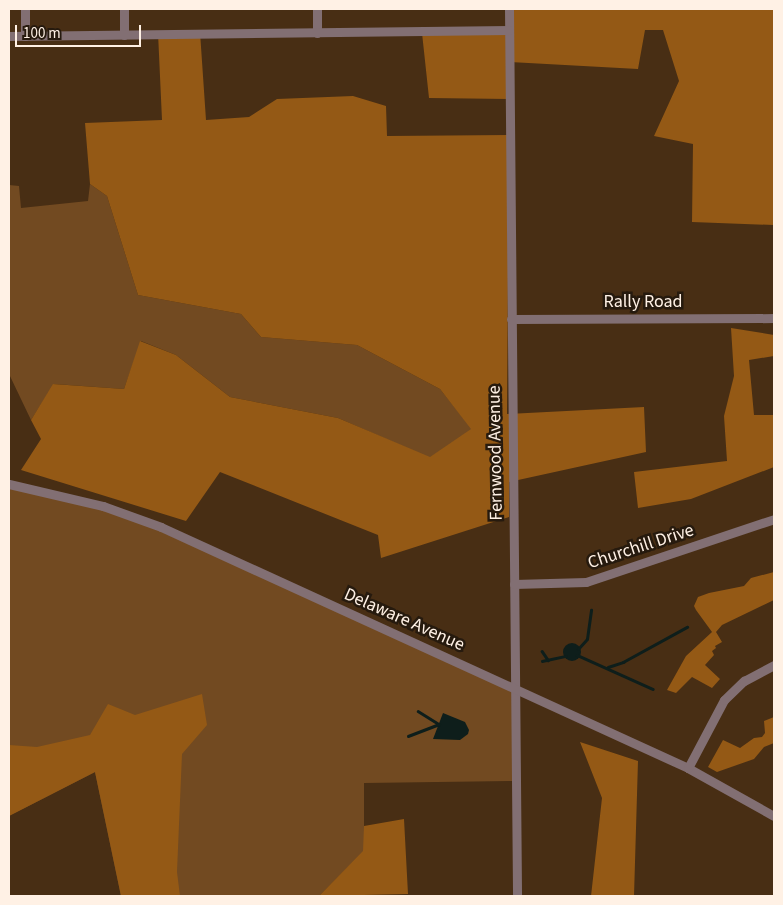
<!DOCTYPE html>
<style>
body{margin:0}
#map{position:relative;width:783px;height:905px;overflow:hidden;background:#482e14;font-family:"Source Sans 3",sans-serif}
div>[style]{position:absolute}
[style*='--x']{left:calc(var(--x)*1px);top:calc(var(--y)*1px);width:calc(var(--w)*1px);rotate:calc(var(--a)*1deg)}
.green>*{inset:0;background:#724a21}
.forest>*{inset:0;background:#945915}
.water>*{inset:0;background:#0e1e1b}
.round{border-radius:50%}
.stream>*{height:2.5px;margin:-1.25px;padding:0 1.25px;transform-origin:1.25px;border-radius:1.25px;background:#0e1e1b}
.minor>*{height:9px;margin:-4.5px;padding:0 4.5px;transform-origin:4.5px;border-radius:4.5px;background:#826f73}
span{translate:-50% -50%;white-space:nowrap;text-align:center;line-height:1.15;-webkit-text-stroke:5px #261a0e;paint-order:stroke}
.street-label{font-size:18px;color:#fff1e5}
.frame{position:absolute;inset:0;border:10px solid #fff1e5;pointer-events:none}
.scale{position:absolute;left:15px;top:25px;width:126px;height:22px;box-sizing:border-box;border:2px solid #fff1e5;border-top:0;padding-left:6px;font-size:15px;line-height:18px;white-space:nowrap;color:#fff1e5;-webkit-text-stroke:4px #261a0e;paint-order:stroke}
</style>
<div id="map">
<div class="green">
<div style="clip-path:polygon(90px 184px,107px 196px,138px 295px,241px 314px,261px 337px,357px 345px,440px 389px,472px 429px,430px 458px,338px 418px,230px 397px,176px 355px,141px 341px,124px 389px,54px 384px,31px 420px,9px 374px,9px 185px,19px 186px,21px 208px,88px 201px)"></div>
<div style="clip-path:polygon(9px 486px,103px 506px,516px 688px,514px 781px,364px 783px,364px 851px,319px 896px,121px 896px,95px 772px,9px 816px)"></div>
</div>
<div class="forest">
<div style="clip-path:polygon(774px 9px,774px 225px,692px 222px,693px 144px,654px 136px,679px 81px,663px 30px,645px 30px,638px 69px,510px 62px,509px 99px,429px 98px,422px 33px,509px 30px,509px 10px)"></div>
<div style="clip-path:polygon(200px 32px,206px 120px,249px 117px,277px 99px,353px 96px,386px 106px,387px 136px,509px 135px,507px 414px,644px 407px,646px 452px,509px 482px,509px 517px,381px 558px,378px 535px,220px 472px,186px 521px,21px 470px,41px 439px,31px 420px,53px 384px,124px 389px,140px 341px,176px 355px,230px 397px,338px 418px,430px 457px,471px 429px,440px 389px,357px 345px,261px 337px,241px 314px,138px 295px,107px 196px,90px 184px,85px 123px,162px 120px,158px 33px)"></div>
<div style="clip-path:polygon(731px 328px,774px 335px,774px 356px,749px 360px,754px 415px,774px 415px,774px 467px,691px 499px,638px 508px,634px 472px,727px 461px,724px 416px,734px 376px)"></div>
<div style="clip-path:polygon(774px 572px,774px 600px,722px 625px,716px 632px,722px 642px,715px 646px,716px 648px,712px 651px,714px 655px,705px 665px,720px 679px,712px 688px,692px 677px,676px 693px,667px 690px,686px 656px,712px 632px,696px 610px,694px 606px,698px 597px,709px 593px,744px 586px,751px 578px)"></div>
<div style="clip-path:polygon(202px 694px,207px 725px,182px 754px,177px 872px,180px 896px,121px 896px,95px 772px,9px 816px,9px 745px,37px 747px,90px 735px,108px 704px,135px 715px)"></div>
<div style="clip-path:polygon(774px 717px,774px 743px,764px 747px,754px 759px,717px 772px,708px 767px,723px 740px,740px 748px,754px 738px,762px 737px,765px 733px,764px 721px)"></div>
<div style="clip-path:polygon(580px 742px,638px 761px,634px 896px,591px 896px,602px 798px)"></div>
<div style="clip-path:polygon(404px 819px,408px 894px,319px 896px,363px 851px,364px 826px)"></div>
</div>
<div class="water">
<div class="round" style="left:563px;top:643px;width:18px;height:18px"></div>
<div style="clip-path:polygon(443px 713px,465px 722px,469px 730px,468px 734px,460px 740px,433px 739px)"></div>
</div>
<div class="stream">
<div style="--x:578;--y:649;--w:13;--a:-48"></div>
<div style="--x:587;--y:639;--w:29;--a:-82"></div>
<div style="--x:542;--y:651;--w:11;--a:56"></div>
<div style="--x:577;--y:655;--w:83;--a:24.1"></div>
<div style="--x:542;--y:661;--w:24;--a:-12"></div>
<div style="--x:608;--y:667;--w:16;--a:-18"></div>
<div style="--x:623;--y:662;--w:73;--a:-28.7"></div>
<div style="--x:418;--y:711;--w:25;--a:32"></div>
<div style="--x:408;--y:736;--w:33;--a:-21"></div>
</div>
<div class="minor">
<div style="--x:25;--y:9;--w:27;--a:90"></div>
<div style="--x:124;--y:9;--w:26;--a:90"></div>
<div style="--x:317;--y:9;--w:24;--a:90"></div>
<div style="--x:509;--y:9;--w:887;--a:89.48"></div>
<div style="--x:9;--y:36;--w:500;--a:-0.69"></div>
<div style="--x:511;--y:319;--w:263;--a:-0.2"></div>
<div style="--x:9;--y:484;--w:97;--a:13.2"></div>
<div style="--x:103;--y:506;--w:62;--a:19.9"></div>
<div style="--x:161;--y:527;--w:579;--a:24.57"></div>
<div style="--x:688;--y:768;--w:98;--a:29.2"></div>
<div style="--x:514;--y:584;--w:72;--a:-1.6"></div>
<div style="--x:586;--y:582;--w:198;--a:-18.5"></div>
<div style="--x:688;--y:768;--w:77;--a:-62.1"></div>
<div style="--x:724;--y:700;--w:28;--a:-44"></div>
<div style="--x:744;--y:681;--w:34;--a:-28"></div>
</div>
<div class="street-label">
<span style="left:643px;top:302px">Rally Road</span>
<span style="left:496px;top:453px;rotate:-91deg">Fernwood Avenue</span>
<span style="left:641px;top:547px;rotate:-18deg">Churchill Drive</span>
<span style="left:404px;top:620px;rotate:24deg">Delaware Avenue</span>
</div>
<div class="frame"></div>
<div class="scale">100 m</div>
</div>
